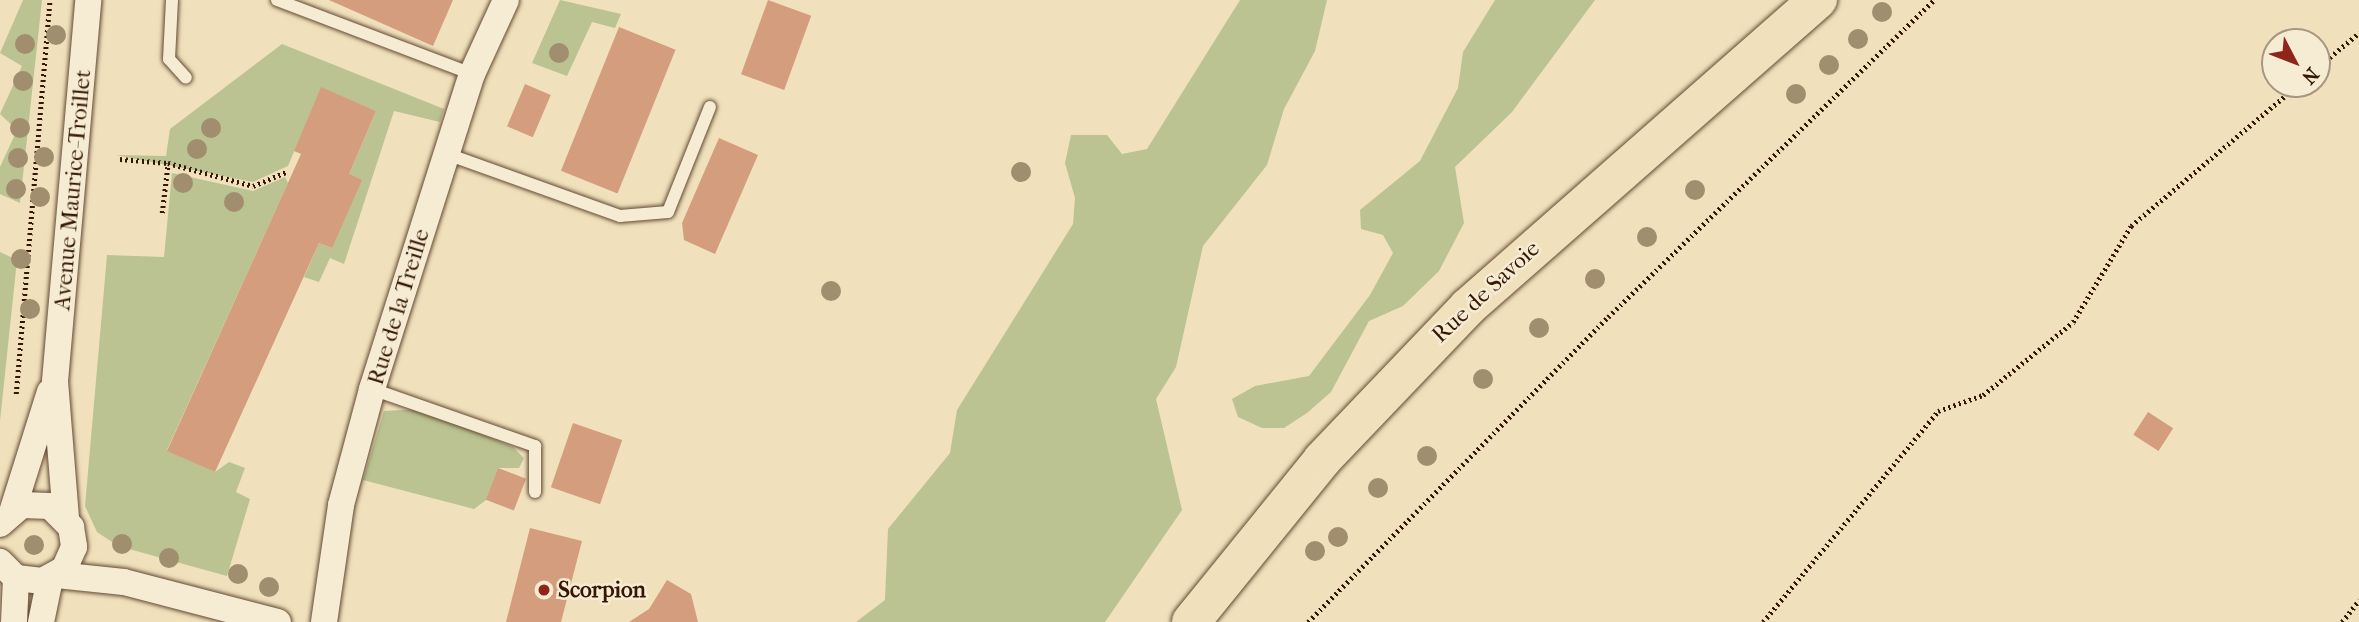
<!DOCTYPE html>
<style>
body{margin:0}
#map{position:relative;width:2359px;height:622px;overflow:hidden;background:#f0e1bc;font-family:"IM FELL French Canon",serif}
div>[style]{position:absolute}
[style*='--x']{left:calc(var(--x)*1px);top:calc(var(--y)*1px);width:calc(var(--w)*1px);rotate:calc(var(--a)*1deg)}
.green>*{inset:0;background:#bac391}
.building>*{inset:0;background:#d49d7e;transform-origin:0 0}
.path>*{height:4.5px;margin-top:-2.25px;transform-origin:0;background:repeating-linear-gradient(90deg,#361605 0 2px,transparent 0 5.5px)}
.roads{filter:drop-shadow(0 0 2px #644933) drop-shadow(0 0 2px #644933)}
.lane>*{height:12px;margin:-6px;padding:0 6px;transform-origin:6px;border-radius:6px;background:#f5ecd3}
.street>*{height:26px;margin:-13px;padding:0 13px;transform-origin:13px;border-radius:13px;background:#f5ecd3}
.primary>*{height:38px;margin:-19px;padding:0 19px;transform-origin:19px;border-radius:19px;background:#f0e1bc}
.trees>*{width:20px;height:20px;margin:-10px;border-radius:50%;background:#a08e6e}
.dots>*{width:19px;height:19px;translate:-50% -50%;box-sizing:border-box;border:4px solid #f5ecd3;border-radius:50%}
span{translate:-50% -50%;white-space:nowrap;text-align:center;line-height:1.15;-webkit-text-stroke:5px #f5ecd3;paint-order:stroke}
.street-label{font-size:23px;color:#361605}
.poi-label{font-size:23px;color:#361605;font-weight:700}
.left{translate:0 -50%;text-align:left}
.north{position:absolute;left:2261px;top:28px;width:70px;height:70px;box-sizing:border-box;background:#f5ecd3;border:2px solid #a99681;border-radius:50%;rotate:132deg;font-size:19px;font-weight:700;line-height:28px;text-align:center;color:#361605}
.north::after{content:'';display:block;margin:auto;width:24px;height:32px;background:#8f2418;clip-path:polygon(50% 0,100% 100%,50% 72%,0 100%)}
</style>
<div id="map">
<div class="green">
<div style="clip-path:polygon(23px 0,42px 0,20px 203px,0 194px,0 167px,17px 130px,0 114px,22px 66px,0 53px)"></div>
<div style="clip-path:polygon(560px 0,621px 14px,615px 28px,592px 22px,567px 76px,532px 63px)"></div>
<div style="clip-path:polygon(1240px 0,1327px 0,1315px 51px,1284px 109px,1267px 165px,1203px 246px,1176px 367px,1156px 399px,1182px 510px,1105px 622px,856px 622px,885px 600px,888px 529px,950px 453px,957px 410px,1073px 224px,1075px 198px,1065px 163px,1071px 135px,1107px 135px,1122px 154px,1147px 149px)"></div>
<div style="clip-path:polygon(1495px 0,1595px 0,1512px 112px,1455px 167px,1464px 223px,1439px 271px,1403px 306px,1369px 321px,1331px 392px,1307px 413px,1284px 428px,1262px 428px,1238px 417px,1232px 399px,1255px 386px,1309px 376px,1370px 295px,1393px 253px,1383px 235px,1361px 229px,1360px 210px,1420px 161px,1458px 88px,1463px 52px)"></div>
<div style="clip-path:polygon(282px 44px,444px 109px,440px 122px,394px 111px,344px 264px,330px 258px,319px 282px,304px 277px,319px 243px,332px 248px,349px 174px,376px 111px,321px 88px,288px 166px,253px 182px,116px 155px,166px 156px,170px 129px)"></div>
<div style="clip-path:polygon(172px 173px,253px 191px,285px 177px,288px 183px,167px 450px,215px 472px,229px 462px,245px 468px,236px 492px,250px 499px,227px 576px,118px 546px,97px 532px,85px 506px,107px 255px,164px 257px)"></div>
<div style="clip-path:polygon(0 252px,17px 260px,0 421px)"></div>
<div style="clip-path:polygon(419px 409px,513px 447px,524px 458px,519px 468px,498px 468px,486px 500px,474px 509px,363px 480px,384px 411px)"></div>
</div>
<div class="building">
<div style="clip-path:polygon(329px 0,453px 0,433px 46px)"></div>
<div style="left:768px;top:0;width:46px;height:79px;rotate:20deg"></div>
<div style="left:619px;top:27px;width:61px;height:155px;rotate:22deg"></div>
<div style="left:525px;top:84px;width:28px;height:46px;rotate:23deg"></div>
<div style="clip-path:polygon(321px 87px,376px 111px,349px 174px,362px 180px,332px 248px,319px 243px,215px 472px,167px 451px,301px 154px,294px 151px)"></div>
<div style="clip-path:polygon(719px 138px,758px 155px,715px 254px,684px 240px,682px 223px)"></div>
<div style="left:2148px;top:412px;width:30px;height:27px;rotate:33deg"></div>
<div style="left:573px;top:423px;width:52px;height:68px;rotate:19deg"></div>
<div style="left:498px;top:468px;width:30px;height:34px;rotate:21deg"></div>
<div style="clip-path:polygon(530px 528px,582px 541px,561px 622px,506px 622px)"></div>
<div style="clip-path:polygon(667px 580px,691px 594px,698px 622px,629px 622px,649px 609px)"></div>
</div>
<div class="path">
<div style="--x:2317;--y:68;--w:55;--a:-39.8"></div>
<div style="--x:120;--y:159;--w:48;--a:4.8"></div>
<div style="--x:168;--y:163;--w:88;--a:15.1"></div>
<div style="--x:253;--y:186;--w:38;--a:-23"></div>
<div style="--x:162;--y:213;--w:50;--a:-83.2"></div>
<div style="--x:16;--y:394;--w:395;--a:-85.1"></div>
<div style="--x:1308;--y:622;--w:428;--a:-45.5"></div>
<div style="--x:1608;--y:317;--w:455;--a:-44.2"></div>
<div style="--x:1763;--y:622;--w:274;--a:-50.3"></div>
<div style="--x:1938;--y:411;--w:48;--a:-19.6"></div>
<div style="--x:1983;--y:395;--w:116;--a:-39"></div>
<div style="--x:2073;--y:322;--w:112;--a:-58.9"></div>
<div style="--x:2131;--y:226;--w:220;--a:-40.2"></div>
<div style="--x:2342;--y:622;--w:28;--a:-52"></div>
</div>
<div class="roads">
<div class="lane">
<div style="--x:172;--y:0;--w:59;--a:92.9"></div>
<div style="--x:169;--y:59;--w:25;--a:48"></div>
<div style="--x:277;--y:0;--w:209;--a:20.8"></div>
<div style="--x:447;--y:154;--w:184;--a:19.7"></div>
<div style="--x:620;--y:216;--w:48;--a:-4.8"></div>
<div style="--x:668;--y:212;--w:113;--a:-68.2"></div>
<div style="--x:372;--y:389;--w:173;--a:19.3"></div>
<div style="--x:535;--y:446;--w:46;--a:90"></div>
</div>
<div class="street">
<div style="--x:13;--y:509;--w:123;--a:-72.5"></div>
<div style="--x:66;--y:518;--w:137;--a:-94.6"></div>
<div style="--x:55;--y:381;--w:382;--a:-85"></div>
<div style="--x:0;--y:524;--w:29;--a:-41"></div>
<div style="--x:22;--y:505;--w:28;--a:2"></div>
<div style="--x:50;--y:506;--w:30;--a:45"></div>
<div style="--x:71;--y:527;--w:20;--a:81"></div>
<div style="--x:74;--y:547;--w:24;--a:114"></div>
<div style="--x:64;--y:569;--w:25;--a:151"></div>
<div style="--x:42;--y:581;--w:26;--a:-173"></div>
<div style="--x:16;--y:578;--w:23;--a:-135"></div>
<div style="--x:57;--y:575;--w:67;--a:6"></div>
<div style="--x:124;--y:582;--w:159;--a:14.6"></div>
<div style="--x:14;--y:622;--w:44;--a:-87.4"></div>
<div style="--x:41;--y:622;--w:44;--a:-78.2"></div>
<div style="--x:324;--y:622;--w:118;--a:-81.7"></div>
<div style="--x:341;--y:505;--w:120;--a:-75"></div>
<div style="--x:372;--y:389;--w:330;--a:-72.4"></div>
<div style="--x:472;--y:74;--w:81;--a:-65.3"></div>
</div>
<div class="primary">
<div style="--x:1191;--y:622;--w:208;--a:-51"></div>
<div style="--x:1322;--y:460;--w:211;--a:-46.3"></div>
<div style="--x:1468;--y:307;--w:466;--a:-41.3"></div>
</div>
</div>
<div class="trees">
<div style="left:1882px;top:12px"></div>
<div style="left:56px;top:35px"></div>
<div style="left:1858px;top:39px"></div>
<div style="left:25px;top:44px"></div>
<div style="left:559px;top:53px"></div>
<div style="left:1829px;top:65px"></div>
<div style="left:23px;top:81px"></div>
<div style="left:1796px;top:94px"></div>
<div style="left:20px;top:128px"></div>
<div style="left:211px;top:128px"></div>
<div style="left:197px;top:149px"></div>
<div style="left:44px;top:157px"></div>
<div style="left:18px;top:158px"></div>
<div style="left:1021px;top:172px"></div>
<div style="left:183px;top:183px"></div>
<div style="left:16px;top:189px"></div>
<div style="left:1695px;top:190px"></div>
<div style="left:40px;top:197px"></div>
<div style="left:234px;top:202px"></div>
<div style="left:1647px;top:237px"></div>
<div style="left:21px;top:259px"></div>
<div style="left:1595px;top:279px"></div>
<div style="left:831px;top:291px"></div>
<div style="left:30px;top:309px"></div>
<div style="left:1539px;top:328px"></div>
<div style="left:1483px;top:379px"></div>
<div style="left:1427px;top:456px"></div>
<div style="left:1378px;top:488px"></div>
<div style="left:1338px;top:537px"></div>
<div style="left:122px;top:544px"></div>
<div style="left:34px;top:545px"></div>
<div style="left:1315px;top:551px"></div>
<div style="left:169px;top:558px"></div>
<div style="left:238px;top:574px"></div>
<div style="left:269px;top:587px"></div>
</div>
<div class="dots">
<div style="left:544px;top:590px;background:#8f2418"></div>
</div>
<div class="street-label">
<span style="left:73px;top:190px;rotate:-85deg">Avenue Maurice-Troillet</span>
<span style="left:1486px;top:292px;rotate:-43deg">Rue de Savoie</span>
<span style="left:399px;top:307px;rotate:-73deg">Rue de la Treille</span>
</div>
<div class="poi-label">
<span class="left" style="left:558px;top:590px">Scorpion</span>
</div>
<div class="north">N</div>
</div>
